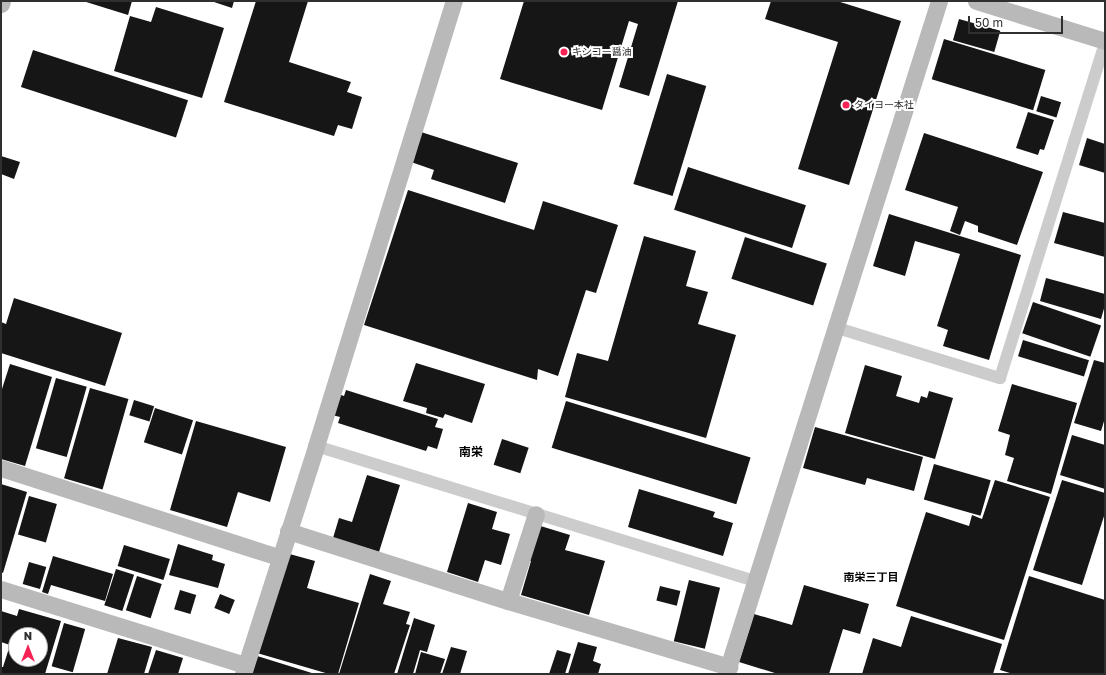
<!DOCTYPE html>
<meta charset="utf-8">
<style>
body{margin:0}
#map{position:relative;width:1106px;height:675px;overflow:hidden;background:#fff;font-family:"Golos Text","Noto Sans JP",sans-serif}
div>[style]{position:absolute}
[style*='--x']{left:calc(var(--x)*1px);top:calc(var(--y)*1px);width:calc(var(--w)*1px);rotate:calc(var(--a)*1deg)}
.building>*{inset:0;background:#161616;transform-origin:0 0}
.street>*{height:12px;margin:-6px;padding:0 6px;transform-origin:6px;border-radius:6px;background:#ccc}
.secondary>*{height:17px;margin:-8.5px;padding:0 8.5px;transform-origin:8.5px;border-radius:8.5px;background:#b9b9b9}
.dots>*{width:11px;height:11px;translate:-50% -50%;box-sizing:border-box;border:2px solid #fff;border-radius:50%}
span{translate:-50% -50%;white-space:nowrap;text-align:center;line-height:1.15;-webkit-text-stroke:4px #fff;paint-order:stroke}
.poi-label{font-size:10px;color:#2f2f2f}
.left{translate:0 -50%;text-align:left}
.neighbourhood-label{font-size:11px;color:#000;font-weight:700}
.quarter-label{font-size:12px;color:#000;font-weight:700}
.frame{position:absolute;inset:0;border:2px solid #2f2f2f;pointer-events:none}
.north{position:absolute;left:8px;top:627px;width:40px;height:40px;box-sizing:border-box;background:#fff;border:1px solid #acacac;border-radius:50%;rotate:0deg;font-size:11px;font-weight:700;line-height:16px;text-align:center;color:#2f2f2f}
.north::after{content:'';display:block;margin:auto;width:14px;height:18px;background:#f52256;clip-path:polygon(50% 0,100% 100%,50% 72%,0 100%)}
.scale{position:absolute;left:968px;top:16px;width:95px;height:18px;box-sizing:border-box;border:2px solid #2f2f2f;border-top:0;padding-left:5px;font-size:12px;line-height:14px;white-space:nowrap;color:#2f2f2f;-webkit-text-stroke:3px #fff;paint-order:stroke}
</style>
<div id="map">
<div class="building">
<div style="clip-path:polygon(83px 1px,132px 1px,128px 15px)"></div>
<div style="clip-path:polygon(211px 1px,234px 1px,232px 8px)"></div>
<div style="clip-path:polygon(256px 1px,308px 1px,289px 62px,351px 82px,347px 92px,362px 97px,352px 129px,338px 125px,334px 136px,224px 102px)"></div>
<div style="clip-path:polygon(524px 1px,678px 1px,649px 96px,619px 87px,638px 24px,629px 21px,602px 110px,500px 79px)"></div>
<div style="clip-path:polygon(771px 1px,837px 1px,901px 21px,849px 185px,798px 169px,838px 42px,765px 19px)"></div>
<div style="clip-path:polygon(156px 7px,224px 28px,202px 98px,114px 71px,130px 16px,151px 22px)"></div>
<div style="left:959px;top:19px;width:43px;height:22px;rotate:16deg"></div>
<div style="left:944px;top:39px;width:106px;height:42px;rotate:17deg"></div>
<div style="left:33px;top:50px;width:163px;height:39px;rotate:18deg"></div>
<div style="left:667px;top:74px;width:41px;height:115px;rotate:17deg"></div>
<div style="left:1041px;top:96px;width:21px;height:16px;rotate:17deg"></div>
<div style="clip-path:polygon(1028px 112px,1054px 120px,1044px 150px,1040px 149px,1038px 155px,1016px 148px)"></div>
<div style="clip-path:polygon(421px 132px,518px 163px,505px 203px,431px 179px,434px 170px,411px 162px)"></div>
<div style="clip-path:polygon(924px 133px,1043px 172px,1017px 245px,978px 232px,978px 226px,965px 221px,960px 235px,950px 231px,958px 207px,905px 190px)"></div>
<div style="clip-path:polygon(1087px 138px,1105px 144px,1105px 173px,1079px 165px)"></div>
<div style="clip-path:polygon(1px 156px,20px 162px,14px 179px,1px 174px)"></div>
<div style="left:688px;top:167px;width:124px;height:45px;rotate:18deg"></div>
<div style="clip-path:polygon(408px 190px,534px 230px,543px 201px,618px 225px,596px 293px,586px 290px,558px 376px,538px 369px,537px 380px,364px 325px)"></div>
<div style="clip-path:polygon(1063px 212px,1105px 223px,1105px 257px,1054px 243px)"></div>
<div style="clip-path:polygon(889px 214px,1021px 255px,989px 360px,943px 346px,948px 330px,937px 326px,960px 254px,915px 241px,905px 276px,873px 266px)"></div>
<div style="clip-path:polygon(644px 236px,696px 251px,686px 286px,708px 292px,698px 324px,736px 335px,706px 438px,565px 397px,577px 353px,608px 361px)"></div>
<div style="left:745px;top:237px;width:86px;height:44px;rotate:18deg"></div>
<div style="clip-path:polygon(1046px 278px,1105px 294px,1105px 305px,1101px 319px,1040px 301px)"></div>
<div style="clip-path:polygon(14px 298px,122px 333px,105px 386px,1px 353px,1px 322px,6px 324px)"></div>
<div style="left:1033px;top:302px;width:72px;height:33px;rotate:19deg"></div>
<div style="left:1023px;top:340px;width:69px;height:17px;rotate:17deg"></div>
<div style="clip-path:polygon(1094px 360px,1105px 363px,1105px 418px,1101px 431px,1074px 423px)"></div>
<div style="clip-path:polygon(416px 363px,485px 384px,472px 423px,445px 414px,443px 418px,426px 413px,427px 408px,403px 401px)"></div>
<div style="clip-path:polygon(10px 364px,52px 377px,25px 466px,1px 459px,1px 392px)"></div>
<div style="clip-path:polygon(865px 365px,902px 376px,896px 396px,919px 403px,921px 396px,927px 398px,929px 391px,953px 398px,935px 459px,845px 433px)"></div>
<div style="left:56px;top:378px;width:32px;height:73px;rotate:16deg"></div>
<div style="clip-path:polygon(1012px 384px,1077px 403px,1051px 494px,1007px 481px,1014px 458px,1005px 455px,1010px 435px,998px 431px)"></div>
<div style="left:90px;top:388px;width:40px;height:94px;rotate:16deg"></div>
<div style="clip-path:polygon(346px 390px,438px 419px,435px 427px,443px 429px,437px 449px,428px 446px,426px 451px,338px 423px,340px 417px,328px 414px,335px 393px,344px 396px)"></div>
<div style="left:134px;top:400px;width:21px;height:16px;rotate:17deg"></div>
<div style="left:566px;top:401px;width:193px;height:49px;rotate:17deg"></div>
<div style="left:155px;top:408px;width:40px;height:36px;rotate:18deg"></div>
<div style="clip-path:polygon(196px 421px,286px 447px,270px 502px,238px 492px,227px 527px,170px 510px)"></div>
<div style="clip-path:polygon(815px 427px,923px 457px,914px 491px,867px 478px,865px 485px,803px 468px)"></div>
<div style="clip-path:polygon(1072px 435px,1105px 445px,1105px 489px,1060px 475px)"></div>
<div style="left:502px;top:439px;width:28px;height:27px;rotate:18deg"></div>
<div style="left:934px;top:464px;width:59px;height:37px;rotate:16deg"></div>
<div style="clip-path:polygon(367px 475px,400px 485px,379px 552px,333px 538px,339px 518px,352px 522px)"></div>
<div style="clip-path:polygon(995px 480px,1050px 497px,1004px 640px,896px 606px,926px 512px,969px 526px,972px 515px,982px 519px)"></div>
<div style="clip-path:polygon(1062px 480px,1105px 493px,1105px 513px,1082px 585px,1033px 570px)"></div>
<div style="clip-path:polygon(1px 484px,27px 492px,3px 573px,1px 572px)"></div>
<div style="clip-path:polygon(639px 489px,715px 512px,713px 517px,733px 523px,723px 556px,628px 527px)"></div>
<div style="left:29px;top:496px;width:29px;height:40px;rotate:16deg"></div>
<div style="clip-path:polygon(468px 503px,497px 512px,492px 529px,510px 534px,501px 565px,485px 560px,478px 582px,447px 572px)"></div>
<div style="clip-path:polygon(534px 524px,570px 535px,565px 550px,605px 561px,589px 615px,521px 595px,531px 561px,523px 559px)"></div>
<div style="clip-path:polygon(178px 544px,213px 555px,212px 560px,225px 564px,218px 588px,169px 575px)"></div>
<div style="left:124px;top:545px;width:48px;height:22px;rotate:17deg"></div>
<div style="clip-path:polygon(286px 553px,315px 561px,307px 588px,359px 603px,338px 674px,329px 674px,257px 653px)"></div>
<div style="clip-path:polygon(53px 556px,113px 574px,105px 601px,51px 585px,48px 594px,42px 592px)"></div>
<div style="left:29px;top:562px;width:18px;height:23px;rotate:16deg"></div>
<div style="left:116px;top:569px;width:19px;height:38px;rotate:18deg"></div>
<div style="clip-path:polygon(370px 574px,391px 581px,383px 604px,410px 612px,406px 624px,410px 625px,394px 674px,339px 674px)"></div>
<div style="left:137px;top:576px;width:26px;height:36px;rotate:18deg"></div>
<div style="clip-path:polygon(1029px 576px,1105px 600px,1105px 674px,1013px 674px,1000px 670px)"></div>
<div style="left:689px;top:580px;width:32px;height:63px;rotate:14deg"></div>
<div style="clip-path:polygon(804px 585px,869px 604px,860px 634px,843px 629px,829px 674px,778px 674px,739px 662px,754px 614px,792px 625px)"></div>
<div style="left:660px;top:586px;width:21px;height:15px;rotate:14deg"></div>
<div style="left:180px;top:590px;width:17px;height:20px;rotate:17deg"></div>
<div style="left:220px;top:594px;width:16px;height:15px;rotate:22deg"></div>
<div style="clip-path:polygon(evenodd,19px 609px,61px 621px,45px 674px,1px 674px,1px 667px,3px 667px,10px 645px,1px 642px,1px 611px,17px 616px,19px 609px,16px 635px,40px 635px,40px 659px,16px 659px,16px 635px)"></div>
<div style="clip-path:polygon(911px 616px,1002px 644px,993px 674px,862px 674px,873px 638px,901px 647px)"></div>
<div style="clip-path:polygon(414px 618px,435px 625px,427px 652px,420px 650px,413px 674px,397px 674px)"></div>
<div style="left:64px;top:623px;width:22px;height:45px;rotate:16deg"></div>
<div style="clip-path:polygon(118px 638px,152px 647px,144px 674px,107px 674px)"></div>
<div style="clip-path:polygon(578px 642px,597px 647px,593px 661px,601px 664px,598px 674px,568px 674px)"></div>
<div style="clip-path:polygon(451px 647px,467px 651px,460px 674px,442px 674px)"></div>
<div style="clip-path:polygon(156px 650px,183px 658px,178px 674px,148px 674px)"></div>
<div style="clip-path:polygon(557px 650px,571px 654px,565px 674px,549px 674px)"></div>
<div style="clip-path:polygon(421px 652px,445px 659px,440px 674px,415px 674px)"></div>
<div style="clip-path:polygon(254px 655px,315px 674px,248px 674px)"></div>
</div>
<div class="street">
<div style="--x:834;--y:327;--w:174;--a:17.1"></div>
<div style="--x:1000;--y:378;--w:352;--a:-72.6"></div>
<div style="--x:316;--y:446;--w:459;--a:17.1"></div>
</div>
<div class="secondary">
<div style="--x:976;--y:1;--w:135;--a:17.2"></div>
<div style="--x:1;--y:4;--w:3;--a:-72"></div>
<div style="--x:1;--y:468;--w:292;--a:17.8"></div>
<div style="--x:288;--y:531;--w:231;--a:17.7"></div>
<div style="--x:508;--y:601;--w:231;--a:16.6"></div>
<div style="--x:1;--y:589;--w:256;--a:17.3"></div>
<div style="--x:508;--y:601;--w:91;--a:-72.2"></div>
<div style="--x:243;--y:674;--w:239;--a:-72.2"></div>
<div style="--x:316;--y:446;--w:466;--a:-72.8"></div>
<div style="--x:726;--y:674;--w:706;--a:-72.44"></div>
</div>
<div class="dots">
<div style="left:564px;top:52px;background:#f52256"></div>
<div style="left:846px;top:105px;background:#f52256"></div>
</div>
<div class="poi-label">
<span class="left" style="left:572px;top:52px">キンコー醤油</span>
<span class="left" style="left:854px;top:105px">タイヨー本社</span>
</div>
<div class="neighbourhood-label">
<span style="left:871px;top:577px">南栄三丁目</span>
</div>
<div class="quarter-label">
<span style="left:471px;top:452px">南栄</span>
</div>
<div class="frame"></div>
<div class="north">N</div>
<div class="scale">50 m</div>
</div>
